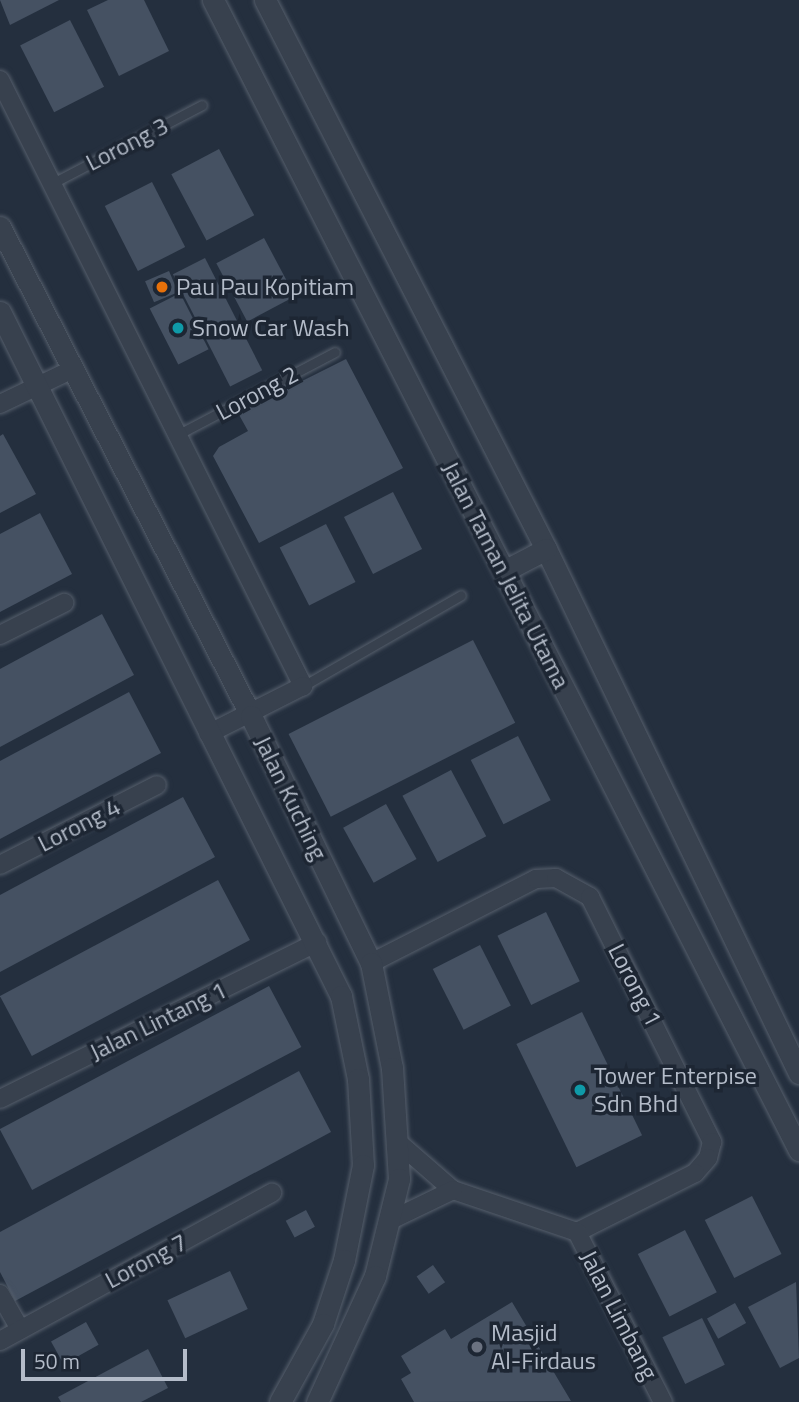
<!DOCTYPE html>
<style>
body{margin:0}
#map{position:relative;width:799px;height:1402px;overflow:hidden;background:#242f3e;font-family:"Titillium Web",sans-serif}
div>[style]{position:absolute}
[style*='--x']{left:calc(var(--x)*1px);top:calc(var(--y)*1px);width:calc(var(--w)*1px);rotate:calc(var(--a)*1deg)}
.building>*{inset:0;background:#455162;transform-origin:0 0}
.roads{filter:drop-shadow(0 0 2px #565f6c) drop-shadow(0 0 2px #565f6c)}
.service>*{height:9px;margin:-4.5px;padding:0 4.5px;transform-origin:4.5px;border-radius:4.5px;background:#38414e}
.minor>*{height:18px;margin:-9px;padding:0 9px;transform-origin:9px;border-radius:9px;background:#38414e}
.tertiary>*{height:21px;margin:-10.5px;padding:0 10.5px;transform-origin:10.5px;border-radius:10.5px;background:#38414e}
.dots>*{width:19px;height:19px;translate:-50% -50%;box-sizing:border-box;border:4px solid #1d2633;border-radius:50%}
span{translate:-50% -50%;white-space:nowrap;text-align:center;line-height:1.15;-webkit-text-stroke:7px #1d2633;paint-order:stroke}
.street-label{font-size:24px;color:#b4bcc9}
.poi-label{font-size:24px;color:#b4bcc9}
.left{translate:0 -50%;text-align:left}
.scale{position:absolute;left:21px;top:1349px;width:166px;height:32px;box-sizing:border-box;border:4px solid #b4bcc9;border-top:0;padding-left:9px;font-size:21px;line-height:24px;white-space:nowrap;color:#b4bcc9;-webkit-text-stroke:5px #1d2633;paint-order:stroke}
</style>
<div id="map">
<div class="building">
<div style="clip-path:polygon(0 0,59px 0,10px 25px)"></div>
<div style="clip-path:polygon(108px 0,144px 0,169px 51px,119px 76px,87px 10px)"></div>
<div style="left:70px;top:20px;width:75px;height:56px;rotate:63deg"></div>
<div style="left:219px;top:149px;width:75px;height:54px;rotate:62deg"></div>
<div style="left:152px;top:182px;width:73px;height:53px;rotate:63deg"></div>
<div style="left:264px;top:238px;width:66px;height:54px;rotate:62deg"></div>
<div style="left:205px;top:258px;width:126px;height:36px;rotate:63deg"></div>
<div style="left:169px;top:271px;width:23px;height:26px;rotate:67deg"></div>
<div style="left:180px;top:293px;width:63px;height:34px;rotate:63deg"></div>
<div style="clip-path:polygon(346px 359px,403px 468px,259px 543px,213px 456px,219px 447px,248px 431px,238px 413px)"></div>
<div style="clip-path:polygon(3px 434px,36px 494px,0 513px,0 436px)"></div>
<div style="left:393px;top:492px;width:64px;height:55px;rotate:63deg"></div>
<div style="clip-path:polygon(40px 513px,72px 574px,0 612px,0 534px)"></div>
<div style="left:326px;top:524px;width:65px;height:52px;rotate:63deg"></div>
<div style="clip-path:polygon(102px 614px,134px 675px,0 747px,0 669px)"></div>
<div style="left:473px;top:640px;width:93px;height:207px;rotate:63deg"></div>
<div style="clip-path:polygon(129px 692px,161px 753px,0 839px,0 761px)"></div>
<div style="left:518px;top:736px;width:72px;height:53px;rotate:63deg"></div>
<div style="left:451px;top:770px;width:75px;height:55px;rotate:62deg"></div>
<div style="clip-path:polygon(183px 797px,215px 857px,0 972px,0 895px)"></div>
<div style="left:386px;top:804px;width:63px;height:49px;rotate:61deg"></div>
<div style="left:218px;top:880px;width:68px;height:247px;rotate:62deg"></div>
<div style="left:546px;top:912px;width:77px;height:54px;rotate:64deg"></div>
<div style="left:480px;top:945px;width:68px;height:53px;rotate:63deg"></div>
<div style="left:269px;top:986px;width:69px;height:305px;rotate:62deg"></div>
<div style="left:582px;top:1012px;width:137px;height:73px;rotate:64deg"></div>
<div style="clip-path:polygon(299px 1071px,331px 1132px,15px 1301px,0 1272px,0 1232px)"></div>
<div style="left:752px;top:1196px;width:65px;height:53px;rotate:63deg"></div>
<div style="left:306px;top:1210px;width:19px;height:23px;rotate:62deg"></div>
<div style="left:685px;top:1230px;width:70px;height:53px;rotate:63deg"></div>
<div style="left:433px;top:1265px;width:21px;height:20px;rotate:55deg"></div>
<div style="left:230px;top:1271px;width:42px;height:69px;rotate:65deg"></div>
<div style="clip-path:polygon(796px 1282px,799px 1358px,780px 1368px,748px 1307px)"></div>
<div style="clip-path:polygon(512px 1302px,571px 1401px,414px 1402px,401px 1379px,411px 1373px,401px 1356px,445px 1329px,451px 1339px)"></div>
<div style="left:735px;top:1303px;width:23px;height:32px;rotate:61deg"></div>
<div style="left:702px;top:1318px;width:52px;height:44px;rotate:64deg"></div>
<div style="left:86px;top:1322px;width:26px;height:40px;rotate:61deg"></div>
<div style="clip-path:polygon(148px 1349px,168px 1388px,141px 1402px,61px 1402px,58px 1397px)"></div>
</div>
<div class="roads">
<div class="service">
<div style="--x:53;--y:183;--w:168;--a:-27.6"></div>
<div style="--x:179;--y:434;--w:176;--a:-27.7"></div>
<div style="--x:303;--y:686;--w:182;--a:-29.9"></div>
</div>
<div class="minor">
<div style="--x:0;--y:80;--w:678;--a:63.43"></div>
<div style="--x:303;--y:686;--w:106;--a:153.2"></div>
<div style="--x:0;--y:404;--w:81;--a:-25.6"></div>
<div style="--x:0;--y:635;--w:72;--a:-26.6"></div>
<div style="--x:0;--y:865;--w:176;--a:-27"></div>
<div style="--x:371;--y:963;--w:185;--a:-27"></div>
<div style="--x:536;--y:879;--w:20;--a:-3"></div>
<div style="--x:556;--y:878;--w:39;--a:29"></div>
<div style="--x:590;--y:897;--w:274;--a:63.5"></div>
<div style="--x:712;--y:1142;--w:16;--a:104"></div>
<div style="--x:708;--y:1158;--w:20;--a:131"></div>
<div style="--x:695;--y:1173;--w:132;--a:153.4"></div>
<div style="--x:0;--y:1099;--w:354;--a:-26.3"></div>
<div style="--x:400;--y:1144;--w:70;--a:41"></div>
<div style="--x:453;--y:1190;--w:131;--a:18.7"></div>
<div style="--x:577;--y:1232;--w:191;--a:63.2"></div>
<div style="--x:389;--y:1221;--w:71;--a:-25.8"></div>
<div style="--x:0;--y:1294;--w:40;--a:60.3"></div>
<div style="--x:0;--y:1341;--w:310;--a:-28.6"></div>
</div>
<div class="tertiary">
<div style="--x:213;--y:0;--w:1291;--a:63"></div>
<div style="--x:265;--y:0;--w:617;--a:62.89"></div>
<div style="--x:546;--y:549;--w:582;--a:64.23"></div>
<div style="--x:0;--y:227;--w:550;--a:62.83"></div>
<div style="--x:251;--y:716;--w:275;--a:64.1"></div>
<div style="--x:371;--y:963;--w:107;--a:78.7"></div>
<div style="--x:392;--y:1068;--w:111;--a:86.4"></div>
<div style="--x:399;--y:1179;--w:100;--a:103.9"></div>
<div style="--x:375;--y:1276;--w:139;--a:114.7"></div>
<div style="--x:0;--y:312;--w:764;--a:63.5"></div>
<div style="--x:341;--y:996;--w:85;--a:78.4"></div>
<div style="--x:358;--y:1079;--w:86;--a:86.7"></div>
<div style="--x:363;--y:1165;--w:97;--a:101.3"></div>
<div style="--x:344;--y:1260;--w:67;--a:108.2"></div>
<div style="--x:323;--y:1324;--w:89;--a:118.9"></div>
<div style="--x:504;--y:571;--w:47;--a:-27.6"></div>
</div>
</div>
<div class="dots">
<div style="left:162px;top:287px;background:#e8710a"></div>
<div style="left:178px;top:328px;background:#0f9aa8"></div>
<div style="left:580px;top:1090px;background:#0f9aa8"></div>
<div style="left:477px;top:1347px;background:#6b7280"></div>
</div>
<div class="street-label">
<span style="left:127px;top:144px;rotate:-27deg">Lorong 3</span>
<span style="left:257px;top:393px;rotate:-28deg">Lorong 2</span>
<span style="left:506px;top:575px;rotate:63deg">Jalan Taman Jelita Utama</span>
<span style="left:291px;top:798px;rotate:64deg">Jalan Kuching</span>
<span style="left:79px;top:825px;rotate:-27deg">Lorong 4</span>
<span style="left:635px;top:985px;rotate:63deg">Lorong 1</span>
<span style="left:158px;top:1021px;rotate:-26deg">Jalan Lintang 1</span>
<span style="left:146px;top:1261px;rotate:-28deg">Lorong 7</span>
<span style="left:619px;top:1315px;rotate:63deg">Jalan Limbang</span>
</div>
<div class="poi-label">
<span class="left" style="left:176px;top:287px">Pau Pau Kopitiam</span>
<span class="left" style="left:192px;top:328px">Snow Car Wash</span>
<span class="left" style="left:594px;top:1090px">Tower Enterpise<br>Sdn Bhd</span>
<span class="left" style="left:491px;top:1347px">Masjid<br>Al-Firdaus</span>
</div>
<div class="scale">50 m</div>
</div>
